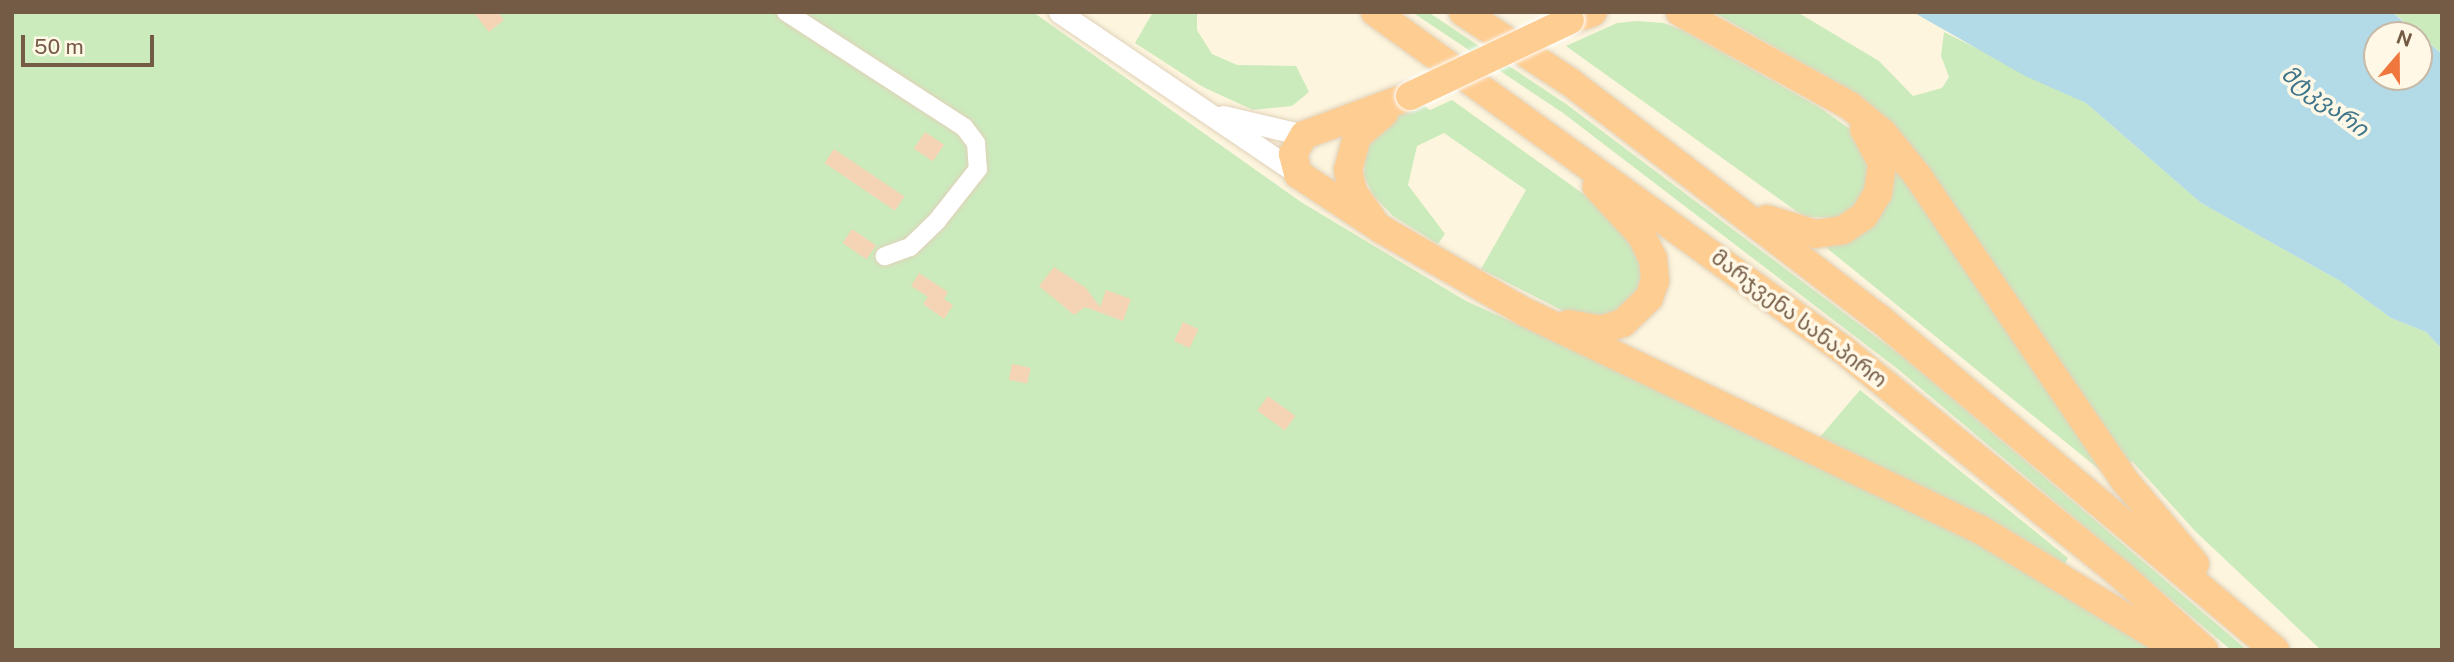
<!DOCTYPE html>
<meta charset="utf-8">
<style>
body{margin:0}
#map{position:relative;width:2454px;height:662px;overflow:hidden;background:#fdf5de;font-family:"Public Sans","Noto Sans Georgian",sans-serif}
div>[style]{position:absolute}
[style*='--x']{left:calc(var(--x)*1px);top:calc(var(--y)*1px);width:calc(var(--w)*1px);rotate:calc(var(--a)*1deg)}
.green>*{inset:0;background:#cbebbd}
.water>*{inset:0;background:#b2dae7}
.building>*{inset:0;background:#f4d4b4;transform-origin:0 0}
.roads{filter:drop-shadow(0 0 2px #e1d1ba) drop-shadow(0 0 2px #e1d1ba)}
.minor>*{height:18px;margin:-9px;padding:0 9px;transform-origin:9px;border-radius:9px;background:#fff}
.tertiary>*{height:21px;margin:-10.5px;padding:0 10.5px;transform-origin:10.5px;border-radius:10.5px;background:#fff}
.trunk>*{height:28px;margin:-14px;padding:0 14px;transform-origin:14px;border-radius:14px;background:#fecd92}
.bridges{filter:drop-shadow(0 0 2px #fff) drop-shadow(0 0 2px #fff)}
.trunk-bridge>*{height:28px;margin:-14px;padding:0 14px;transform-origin:14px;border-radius:14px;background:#fecd92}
span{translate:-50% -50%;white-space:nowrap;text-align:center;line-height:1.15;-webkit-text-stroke:7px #fff8e6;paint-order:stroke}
.street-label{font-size:21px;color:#745b45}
.water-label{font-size:23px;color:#3e758a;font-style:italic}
.frame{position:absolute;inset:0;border:14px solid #745b45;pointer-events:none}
.north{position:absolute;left:2363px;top:21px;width:70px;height:70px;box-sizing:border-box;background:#fff8e6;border:2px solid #c7b9a6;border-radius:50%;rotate:20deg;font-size:19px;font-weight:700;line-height:28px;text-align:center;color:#745b45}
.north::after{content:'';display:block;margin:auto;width:24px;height:32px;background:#ef763c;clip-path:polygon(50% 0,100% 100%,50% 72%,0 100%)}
.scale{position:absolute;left:21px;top:35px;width:133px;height:32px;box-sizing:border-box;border:4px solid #745b45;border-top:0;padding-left:9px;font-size:21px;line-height:24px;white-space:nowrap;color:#745b45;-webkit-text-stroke:5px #fff8e6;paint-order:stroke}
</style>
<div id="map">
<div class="green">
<div style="clip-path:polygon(12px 12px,1033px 12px,1301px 202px,1466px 301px,1958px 524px,2153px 650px,12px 650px)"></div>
<div style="clip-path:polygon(1153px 12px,1197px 12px,1197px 30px,1212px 54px,1237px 65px,1296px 66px,1309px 92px,1292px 106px,1253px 110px,1203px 87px,1135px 43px)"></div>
<div style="clip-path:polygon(1412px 12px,1428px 12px,1566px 104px,1907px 360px,2247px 650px,2231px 650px,1899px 370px,1563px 113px)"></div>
<div style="clip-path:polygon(1713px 12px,1797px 12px,1879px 61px,1913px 96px,1942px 88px,1949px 77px,1941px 56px,1944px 32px,2086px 103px,2201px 203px,2340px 281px,2391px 318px,2426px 332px,2442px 349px,2442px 650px,2321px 650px,2195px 531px,2132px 461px,2126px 467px,1891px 128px,1861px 96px)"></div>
<div style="clip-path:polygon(2392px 12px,2442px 12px,2442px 54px,2410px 26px)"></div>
<div style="clip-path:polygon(1637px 21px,1664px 23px,1684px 31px,1819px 107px,1854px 132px,1871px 153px,1872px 188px,1846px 218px,1808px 217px,1796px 211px,1566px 46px,1617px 23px)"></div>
<div style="clip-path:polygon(1452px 100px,1617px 218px,1651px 281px,1620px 319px,1577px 318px,1481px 269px,1526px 190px,1444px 133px,1417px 146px,1408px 185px,1445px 234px,1438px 244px,1393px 216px,1373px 195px,1364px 176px,1365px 153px,1382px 124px,1418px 102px,1430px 110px)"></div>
<div style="clip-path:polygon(1890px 153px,2111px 479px,1828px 249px,1825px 243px,1845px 240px)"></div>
<div style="clip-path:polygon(1860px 390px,2068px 558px,2065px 564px,2002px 526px,1820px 437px)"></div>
</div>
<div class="water">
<div style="clip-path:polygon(evenodd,1913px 12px,2392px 12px,2442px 54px,2442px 349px,2426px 332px,2391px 318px,2340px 281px,2201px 203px,2086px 103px,2025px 76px,1913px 12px,2377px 35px,2419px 35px,2419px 77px,2377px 77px,2377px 35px)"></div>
</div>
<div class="building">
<div style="clip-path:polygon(473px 12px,498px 12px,504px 20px,489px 32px)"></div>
<div style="left:925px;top:132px;width:23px;height:20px;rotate:34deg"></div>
<div style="left:834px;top:149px;width:85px;height:17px;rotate:34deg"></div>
<div style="left:852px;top:229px;width:29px;height:17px;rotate:34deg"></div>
<div style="clip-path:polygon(1054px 267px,1086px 288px,1100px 307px,1106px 290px,1131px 299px,1123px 321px,1085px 307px,1074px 315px,1039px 286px)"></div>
<div style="clip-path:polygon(919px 273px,948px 292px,944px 299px,953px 305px,944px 319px,923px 304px,928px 297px,911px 286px)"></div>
<div style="left:1183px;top:322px;width:17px;height:21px;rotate:25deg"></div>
<div style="left:1012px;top:364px;width:19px;height:16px;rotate:12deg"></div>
<div style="left:1268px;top:396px;width:34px;height:18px;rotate:36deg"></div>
</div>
<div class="roads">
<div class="minor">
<div style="--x:786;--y:12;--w:212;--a:32.9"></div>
<div style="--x:964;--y:127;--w:20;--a:53"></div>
<div style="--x:976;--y:143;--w:26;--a:86"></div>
<div style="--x:978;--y:169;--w:66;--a:128.3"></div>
<div style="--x:937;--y:221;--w:37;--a:136"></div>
<div style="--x:910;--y:247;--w:27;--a:160"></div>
</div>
<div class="tertiary">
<div style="--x:1059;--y:12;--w:289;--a:34.1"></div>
<div style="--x:1223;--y:116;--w:83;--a:13.2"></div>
</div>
<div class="trunk">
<div style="--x:1375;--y:12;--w:576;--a:35.82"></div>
<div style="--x:1842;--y:349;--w:358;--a:39"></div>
<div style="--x:2120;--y:574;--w:113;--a:42.1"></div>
<div style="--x:1463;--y:12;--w:128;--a:33.2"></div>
<div style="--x:1570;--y:82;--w:389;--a:37.4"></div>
<div style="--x:1879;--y:318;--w:517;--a:39.98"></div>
<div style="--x:1680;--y:12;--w:194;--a:28.9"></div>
<div style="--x:1850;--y:106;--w:43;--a:39.3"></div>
<div style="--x:1883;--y:133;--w:54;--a:51"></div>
<div style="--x:1917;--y:175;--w:369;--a:55.8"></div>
<div style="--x:2124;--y:480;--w:110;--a:49.8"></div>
<div style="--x:1570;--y:20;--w:24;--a:-19"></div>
<div style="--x:1410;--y:96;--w:113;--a:159.8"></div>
<div style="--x:1304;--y:135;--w:22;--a:120"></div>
<div style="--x:1293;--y:154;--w:21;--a:76"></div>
<div style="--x:1298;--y:174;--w:100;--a:33.5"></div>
<div style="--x:1381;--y:229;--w:166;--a:30"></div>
<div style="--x:1525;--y:312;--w:505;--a:25.55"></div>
<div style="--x:1981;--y:530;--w:232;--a:31.1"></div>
<div style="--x:1372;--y:219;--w:33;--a:-125"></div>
<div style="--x:1353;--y:192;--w:23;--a:-103"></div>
<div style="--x:1348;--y:170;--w:35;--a:-75"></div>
<div style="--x:1357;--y:136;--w:35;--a:-40"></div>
<div style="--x:1767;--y:219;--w:50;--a:17.4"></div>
<div style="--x:1815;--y:234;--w:28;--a:-8"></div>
<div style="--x:1843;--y:230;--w:25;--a:-34"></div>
<div style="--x:1864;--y:216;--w:27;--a:-59"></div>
<div style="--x:1878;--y:193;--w:30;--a:-82"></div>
<div style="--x:1882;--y:163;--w:38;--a:-118"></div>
<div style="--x:1568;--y:324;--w:34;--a:10"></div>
<div style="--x:1601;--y:330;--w:23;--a:-18"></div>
<div style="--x:1623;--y:323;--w:36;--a:-44"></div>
<div style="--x:1649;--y:298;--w:18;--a:-71"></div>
<div style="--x:1655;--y:281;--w:22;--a:-95"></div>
<div style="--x:1653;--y:259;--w:25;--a:-116"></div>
<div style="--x:1642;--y:236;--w:67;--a:-132.6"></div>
</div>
</div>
<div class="bridges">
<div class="trunk-bridge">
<div style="--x:1410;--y:96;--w:177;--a:-25.4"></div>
</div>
</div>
<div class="street-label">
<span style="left:1799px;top:319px;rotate:37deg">მარჯვენა სანაპირო</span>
</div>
<div class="water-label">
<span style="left:2325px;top:101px;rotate:37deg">მტკვარი</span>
</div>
<div class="frame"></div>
<div class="north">N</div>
<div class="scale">50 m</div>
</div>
